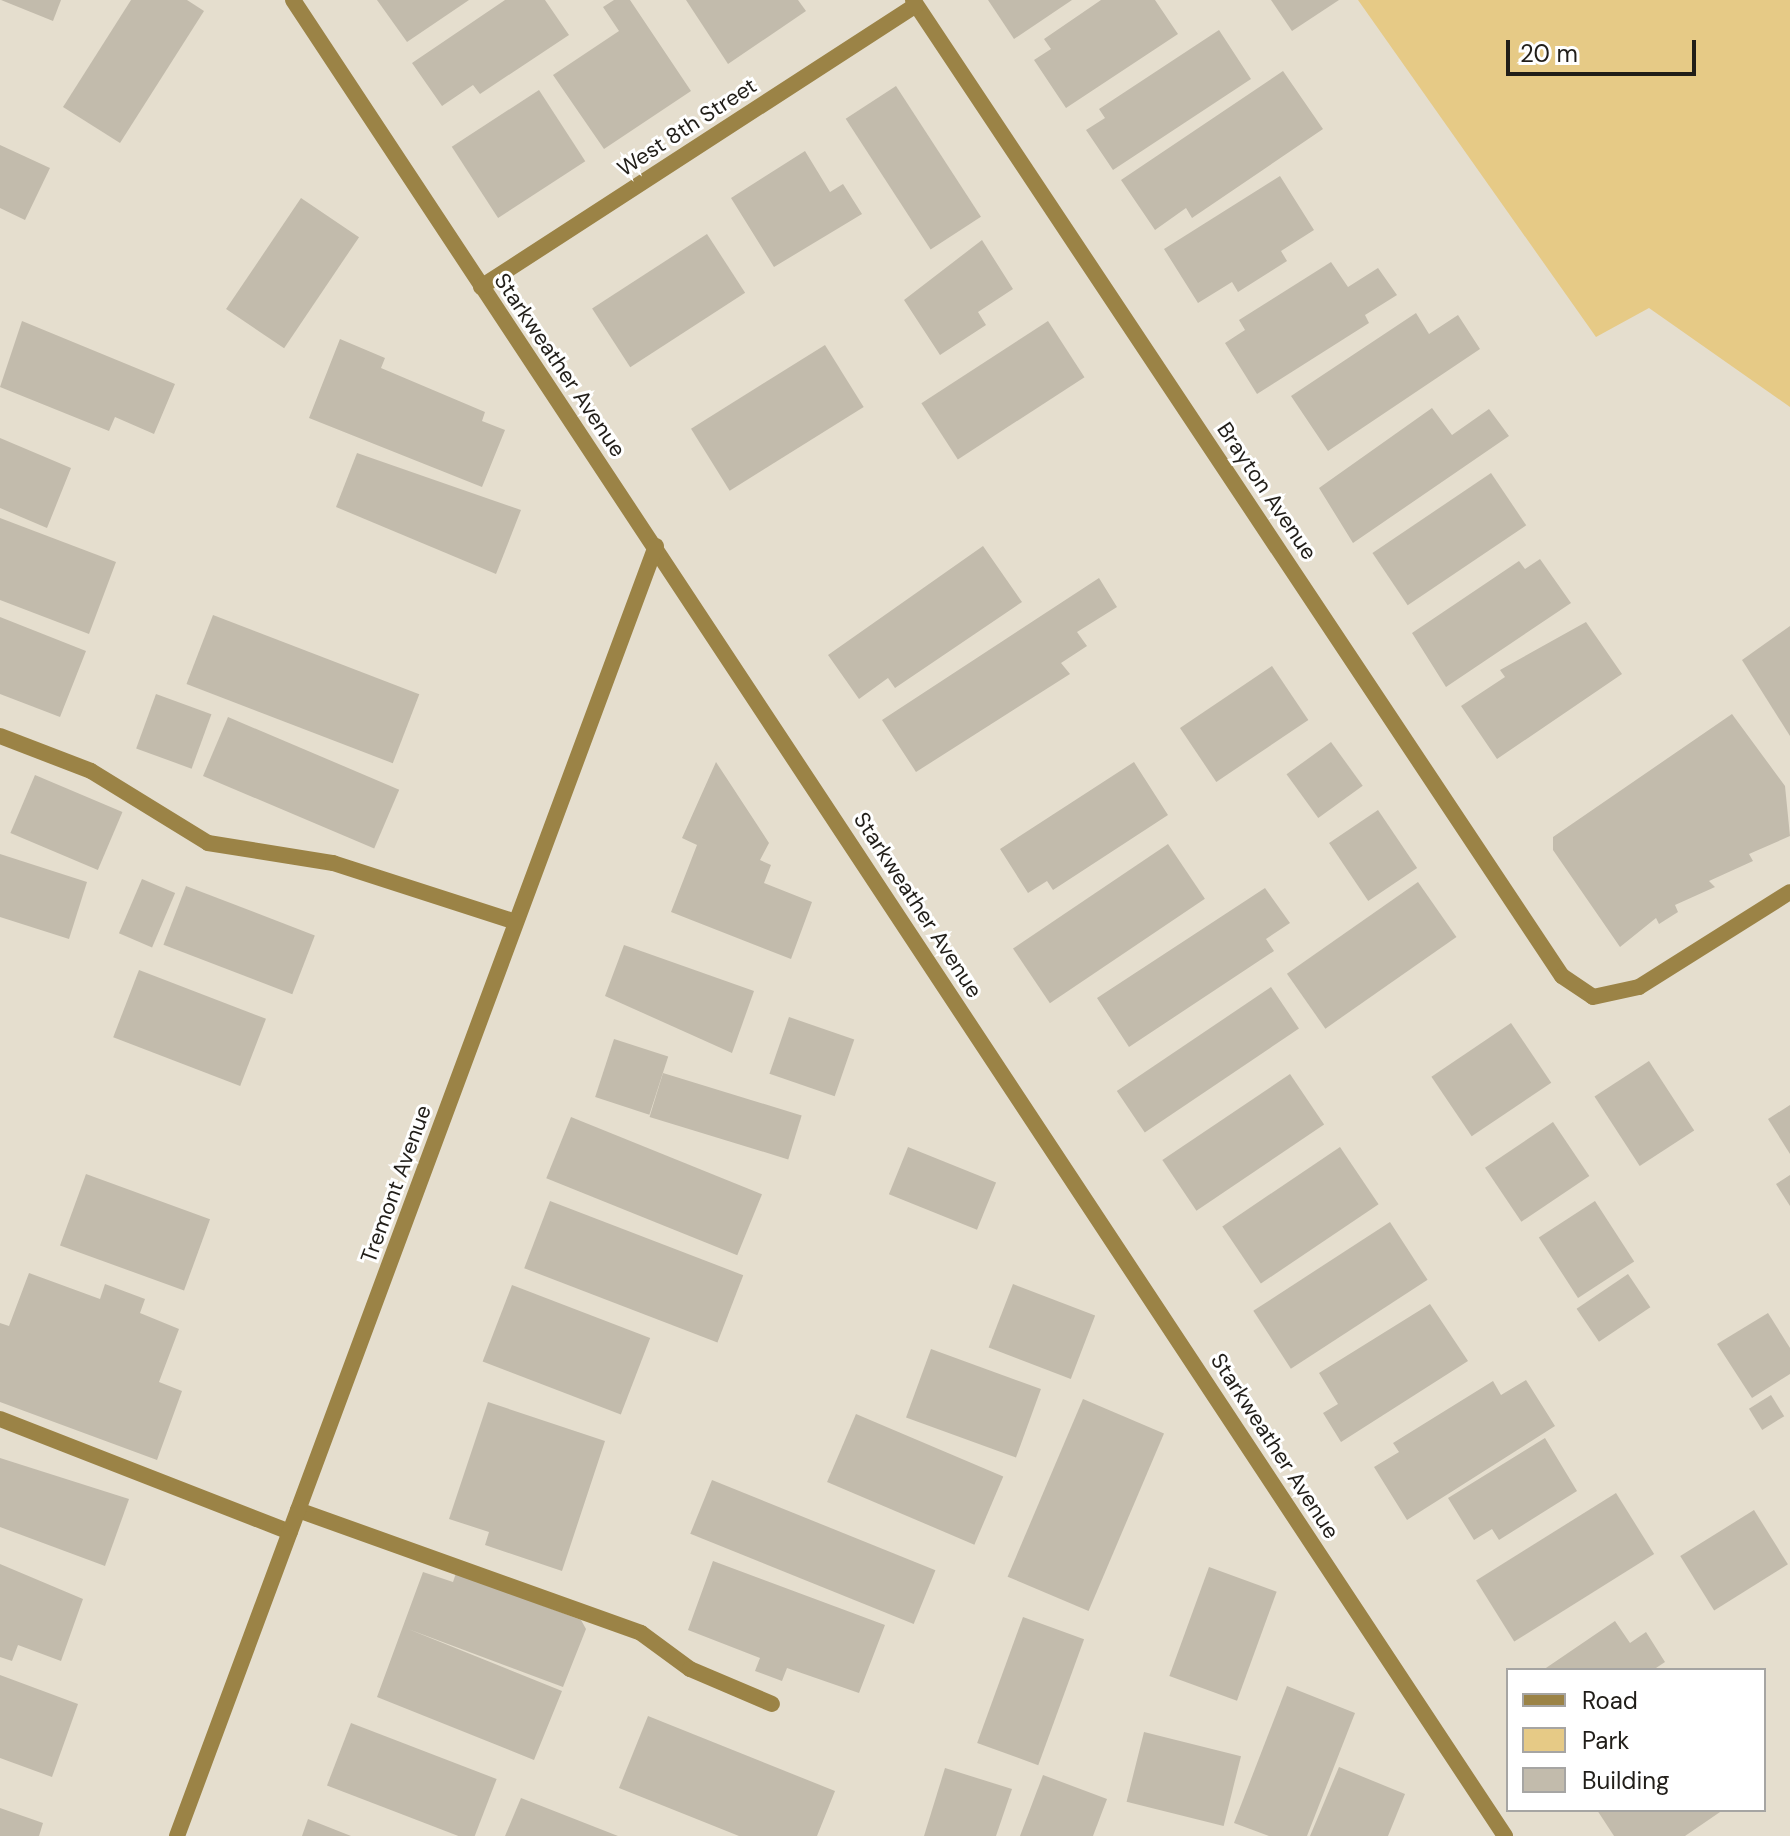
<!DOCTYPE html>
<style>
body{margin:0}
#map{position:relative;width:1790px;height:1836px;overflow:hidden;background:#e5dece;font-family:"DM Sans",sans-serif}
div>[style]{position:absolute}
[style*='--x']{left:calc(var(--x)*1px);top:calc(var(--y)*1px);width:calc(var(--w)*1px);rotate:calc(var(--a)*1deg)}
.green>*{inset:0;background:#e6ca86}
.building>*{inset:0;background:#c2bbac;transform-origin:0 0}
.lane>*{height:16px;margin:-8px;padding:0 8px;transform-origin:8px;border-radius:8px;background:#9b8346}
.street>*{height:16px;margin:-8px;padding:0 8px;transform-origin:8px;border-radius:8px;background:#9b8346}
span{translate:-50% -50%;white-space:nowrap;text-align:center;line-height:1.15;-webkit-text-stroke:6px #fff;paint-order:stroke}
.street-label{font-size:22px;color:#211e19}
.legend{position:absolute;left:1506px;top:1668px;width:260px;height:144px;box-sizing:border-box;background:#fff;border:2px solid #a6a5a3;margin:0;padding:10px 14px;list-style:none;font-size:24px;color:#211e19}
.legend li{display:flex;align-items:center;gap:16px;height:40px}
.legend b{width:40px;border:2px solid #a6a5a3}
.scale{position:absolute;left:1506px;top:40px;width:190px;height:36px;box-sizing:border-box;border:4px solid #211e19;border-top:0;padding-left:10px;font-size:24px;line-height:28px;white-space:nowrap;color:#211e19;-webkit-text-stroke:6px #fff;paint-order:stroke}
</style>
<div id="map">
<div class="green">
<div style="clip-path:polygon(1358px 0,1790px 0,1790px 407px,1649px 308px,1596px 337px)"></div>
</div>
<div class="building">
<div style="clip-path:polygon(1px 0,61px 0,53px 21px)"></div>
<div style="clip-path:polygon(131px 0,187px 0,204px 11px,120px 143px,63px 107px)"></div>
<div style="clip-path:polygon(377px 0,469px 0,407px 42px)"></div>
<div style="clip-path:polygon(505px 0,545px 0,569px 35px,480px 94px,473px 85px,442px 106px,412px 63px)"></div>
<div style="clip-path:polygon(614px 0,630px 0,691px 91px,604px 149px,553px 75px,619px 31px,603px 7px)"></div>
<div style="clip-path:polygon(686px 0,798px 0,806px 11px,728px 64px)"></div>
<div style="clip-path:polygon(988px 0,1072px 0,1014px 39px)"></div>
<div style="clip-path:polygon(1101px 0,1155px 0,1178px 34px,1066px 108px,1034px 60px,1051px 49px,1044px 39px)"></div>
<div style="clip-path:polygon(1271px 0,1339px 0,1292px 31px)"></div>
<div style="clip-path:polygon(1219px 30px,1251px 79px,1113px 170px,1086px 130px,1105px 118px,1099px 109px)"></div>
<div style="clip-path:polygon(1283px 71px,1323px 129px,1192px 218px,1186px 208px,1155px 230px,1121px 180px)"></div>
<div style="left:896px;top:86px;width:156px;height:60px;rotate:57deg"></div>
<div style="left:539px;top:90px;width:85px;height:104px;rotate:57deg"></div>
<div style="clip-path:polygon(0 145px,50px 168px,25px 220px,0 208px)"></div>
<div style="clip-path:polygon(805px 151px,830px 192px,843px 184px,862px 214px,774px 267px,731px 198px)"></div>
<div style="clip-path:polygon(1280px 176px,1314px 230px,1281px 251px,1287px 261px,1238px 292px,1232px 282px,1198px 303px,1164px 249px)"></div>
<div style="left:301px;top:198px;width:70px;height:134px;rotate:34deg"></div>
<div style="left:707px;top:234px;width:70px;height:137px;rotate:57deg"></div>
<div style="clip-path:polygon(982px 240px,1013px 289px,978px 312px,986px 325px,940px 355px,904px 300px)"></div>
<div style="clip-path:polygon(1331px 262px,1348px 287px,1378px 268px,1397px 295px,1365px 315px,1369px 323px,1257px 394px,1225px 343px,1245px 330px,1239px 320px)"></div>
<div style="clip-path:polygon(1416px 313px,1429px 334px,1458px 315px,1480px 349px,1328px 451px,1291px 396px)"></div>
<div style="clip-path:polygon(22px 321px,175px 384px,154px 434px,115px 417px,109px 431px,0 387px)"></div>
<div style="left:1048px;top:321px;width:67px;height:151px;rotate:57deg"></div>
<div style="clip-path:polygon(340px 339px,385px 358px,381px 368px,485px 412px,482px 421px,505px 430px,482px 487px,309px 418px)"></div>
<div style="left:825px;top:345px;width:73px;height:158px;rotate:58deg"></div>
<div style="clip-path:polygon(1432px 408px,1452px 435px,1489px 409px,1509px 436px,1353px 543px,1319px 488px)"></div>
<div style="clip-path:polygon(0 438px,71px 468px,47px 528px,0 508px)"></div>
<div style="clip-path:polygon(357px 453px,521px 510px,496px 574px,336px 507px)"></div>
<div style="left:1491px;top:473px;width:63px;height:143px;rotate:56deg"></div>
<div style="clip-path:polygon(0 518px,116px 562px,89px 634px,0 600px)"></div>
<div style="clip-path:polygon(983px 546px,1022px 602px,895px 688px,888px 678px,859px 699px,828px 655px)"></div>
<div style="clip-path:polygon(1540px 559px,1571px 603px,1446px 687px,1412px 633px,1519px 561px,1525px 569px)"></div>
<div style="clip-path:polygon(1099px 578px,1117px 607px,1077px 632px,1087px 646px,1061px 663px,1070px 674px,916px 772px,882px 720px)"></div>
<div style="left:213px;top:615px;width:221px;height:74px;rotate:21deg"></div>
<div style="clip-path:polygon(0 617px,86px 651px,60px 717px,0 694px)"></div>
<div style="clip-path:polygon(1586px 622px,1622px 674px,1497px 759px,1461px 706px,1505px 677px,1500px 670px)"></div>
<div style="clip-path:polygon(1790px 626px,1790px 736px,1742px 660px)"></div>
<div style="left:1272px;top:666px;width:65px;height:111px;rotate:56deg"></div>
<div style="left:156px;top:694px;width:59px;height:58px;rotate:20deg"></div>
<div style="clip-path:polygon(1732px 714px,1785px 786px,1790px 836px,1749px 854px,1753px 861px,1709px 881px,1715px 887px,1675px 905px,1678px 912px,1659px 924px,1656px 918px,1620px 947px,1553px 850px,1553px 837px)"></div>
<div style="left:228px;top:717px;width:186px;height:64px;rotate:23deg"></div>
<div style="left:1331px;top:742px;width:54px;height:55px;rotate:54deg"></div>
<div style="clip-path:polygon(716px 762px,769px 843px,760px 860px,771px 865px,764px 883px,812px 902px,791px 959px,671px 912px,697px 845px,682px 838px)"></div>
<div style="clip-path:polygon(1134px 762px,1168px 815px,1053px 890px,1047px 881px,1028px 893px,1000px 849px)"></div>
<div style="left:35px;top:775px;width:95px;height:63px;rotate:23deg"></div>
<div style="left:1378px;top:810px;width:70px;height:59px;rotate:56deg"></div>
<div style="left:1168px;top:844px;width:66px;height:187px;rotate:56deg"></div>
<div style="clip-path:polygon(0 854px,87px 882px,69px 939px,0 917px)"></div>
<div style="left:142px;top:879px;width:36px;height:59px;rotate:23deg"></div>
<div style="left:1418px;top:882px;width:67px;height:160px;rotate:55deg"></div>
<div style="left:186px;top:886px;width:138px;height:63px;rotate:21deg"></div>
<div style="clip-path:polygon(1265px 888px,1290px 923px,1266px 939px,1274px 951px,1129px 1047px,1097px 998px)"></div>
<div style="clip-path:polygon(624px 945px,754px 991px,732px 1053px,605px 996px)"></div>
<div style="left:139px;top:970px;width:136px;height:72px;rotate:21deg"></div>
<div style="left:1271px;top:987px;width:50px;height:186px;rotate:56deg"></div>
<div style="left:789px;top:1017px;width:69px;height:60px;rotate:19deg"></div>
<div style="left:1511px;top:1023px;width:72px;height:96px;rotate:56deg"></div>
<div style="left:614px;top:1039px;width:57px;height:61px;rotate:18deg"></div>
<div style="left:1649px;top:1061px;width:83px;height:65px;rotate:57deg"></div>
<div style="left:663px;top:1073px;width:145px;height:46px;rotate:17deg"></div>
<div style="left:1290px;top:1074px;width:61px;height:154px;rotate:56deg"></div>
<div style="clip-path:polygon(1790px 1105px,1790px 1154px,1768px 1119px)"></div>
<div style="left:571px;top:1117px;width:206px;height:66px;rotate:22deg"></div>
<div style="left:1553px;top:1122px;width:65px;height:82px;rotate:56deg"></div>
<div style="left:908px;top:1147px;width:95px;height:51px;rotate:22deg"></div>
<div style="left:1340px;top:1147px;width:69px;height:142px;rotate:56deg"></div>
<div style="left:86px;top:1174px;width:132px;height:76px;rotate:20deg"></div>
<div style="clip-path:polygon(1790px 1175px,1790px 1206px,1776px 1184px)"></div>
<div style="left:550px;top:1201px;width:207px;height:72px;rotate:21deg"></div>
<div style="left:1595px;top:1201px;width:72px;height:67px;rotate:57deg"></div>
<div style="left:1390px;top:1222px;width:69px;height:163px;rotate:57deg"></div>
<div style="clip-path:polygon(29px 1273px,100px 1299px,105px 1284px,145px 1299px,140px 1313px,179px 1329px,159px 1382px,182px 1391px,157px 1460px,0 1402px,0 1323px,9px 1326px)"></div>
<div style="left:1628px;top:1274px;width:40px;height:62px;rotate:56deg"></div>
<div style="left:1013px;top:1284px;width:88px;height:68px;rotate:21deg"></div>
<div style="left:512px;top:1285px;width:148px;height:82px;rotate:21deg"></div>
<div style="clip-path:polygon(1430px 1304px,1468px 1361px,1341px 1442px,1323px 1413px,1338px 1404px,1319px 1373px)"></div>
<div style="clip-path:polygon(1768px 1313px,1790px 1348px,1790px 1374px,1752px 1398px,1717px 1344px)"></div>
<div style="left:931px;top:1349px;width:117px;height:73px;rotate:20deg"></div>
<div style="clip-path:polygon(1526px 1380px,1555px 1426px,1407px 1520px,1374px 1467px,1399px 1452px,1393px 1443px,1493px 1381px,1501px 1395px)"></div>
<div style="left:1771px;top:1395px;width:25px;height:26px;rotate:58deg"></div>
<div style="left:1083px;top:1399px;width:88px;height:193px;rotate:23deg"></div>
<div style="clip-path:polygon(488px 1402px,605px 1441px,562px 1571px,485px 1545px,489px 1532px,449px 1519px)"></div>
<div style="left:856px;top:1414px;width:160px;height:74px;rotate:23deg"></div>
<div style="clip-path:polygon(1545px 1438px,1577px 1491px,1499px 1540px,1492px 1529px,1474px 1540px,1448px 1498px)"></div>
<div style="clip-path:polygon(0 1458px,129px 1499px,105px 1566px,0 1527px)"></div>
<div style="left:712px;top:1480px;width:241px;height:58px;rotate:22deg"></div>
<div style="left:1616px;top:1493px;width:72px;height:165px;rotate:58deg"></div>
<div style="left:1754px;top:1510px;width:64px;height:87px;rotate:58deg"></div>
<div style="clip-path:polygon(713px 1561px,885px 1625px,859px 1693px,787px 1668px,782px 1681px,755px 1671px,760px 1658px,688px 1630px)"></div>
<div style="clip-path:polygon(0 1564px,83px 1599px,61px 1661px,18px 1645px,12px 1661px,0 1657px)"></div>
<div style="left:1209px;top:1567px;width:72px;height:116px;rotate:20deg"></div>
<div style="clip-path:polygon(423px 1572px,453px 1582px,456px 1573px,581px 1620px,586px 1629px,563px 1687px,408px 1629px,562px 1691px,534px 1760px,377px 1697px)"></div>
<div style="left:1023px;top:1617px;width:65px;height:134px;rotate:20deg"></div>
<div style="clip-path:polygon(1615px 1621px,1630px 1643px,1646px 1632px,1665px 1662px,1653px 1670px,1543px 1670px)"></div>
<div style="clip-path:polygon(0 1675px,78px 1704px,52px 1777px,0 1758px)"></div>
<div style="clip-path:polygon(1287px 1686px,1355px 1713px,1307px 1836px,1269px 1836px,1234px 1823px)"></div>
<div style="clip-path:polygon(648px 1716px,835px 1791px,817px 1836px,739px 1836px,619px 1788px)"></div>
<div style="left:351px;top:1723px;width:156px;height:67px;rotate:21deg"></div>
<div style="left:1144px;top:1732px;width:100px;height:72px;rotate:14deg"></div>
<div style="clip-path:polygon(1339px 1767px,1405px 1794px,1388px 1836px,1310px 1836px)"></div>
<div style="clip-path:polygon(945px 1768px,1012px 1789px,996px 1836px,924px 1836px)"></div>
<div style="clip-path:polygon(1043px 1775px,1107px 1799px,1093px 1836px,1020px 1836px)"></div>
<div style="clip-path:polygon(521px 1798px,618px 1836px,505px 1836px)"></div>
<div style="clip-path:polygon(0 1808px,43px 1823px,39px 1836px,0 1836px)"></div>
<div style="clip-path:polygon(1597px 1810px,1723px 1810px,1685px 1836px,1614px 1836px)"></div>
<div style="clip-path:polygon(308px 1819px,351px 1836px,302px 1836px)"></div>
</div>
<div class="lane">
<div style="--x:0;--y:736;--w:97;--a:21"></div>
<div style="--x:91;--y:771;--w:137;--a:31.6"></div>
<div style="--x:208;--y:843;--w:127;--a:9.1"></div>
<div style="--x:333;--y:863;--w:192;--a:17.9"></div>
<div style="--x:0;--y:1419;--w:311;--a:21.3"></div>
<div style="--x:298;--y:1510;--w:364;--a:19.7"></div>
<div style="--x:641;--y:1633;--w:61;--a:36.3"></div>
<div style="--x:690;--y:1669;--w:89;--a:23.1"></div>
</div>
<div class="street">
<div style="--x:293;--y:0;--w:2200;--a:56.57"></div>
<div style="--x:913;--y:0;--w:1172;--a:56.38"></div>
<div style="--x:1562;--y:976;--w:37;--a:34"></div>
<div style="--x:1593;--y:997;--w:47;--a:-12.3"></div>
<div style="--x:1639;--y:987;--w:178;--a:-32.2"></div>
<div style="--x:481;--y:287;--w:518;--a:-32.95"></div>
<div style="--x:177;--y:1836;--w:1376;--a:-69.63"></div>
</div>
<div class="street-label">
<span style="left:687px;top:127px;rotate:-33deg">West 8th Street</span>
<span style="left:560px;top:365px;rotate:56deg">Starkweather Avenue</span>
<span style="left:1267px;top:491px;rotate:56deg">Brayton Avenue</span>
<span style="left:918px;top:905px;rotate:57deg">Starkweather Avenue</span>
<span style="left:396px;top:1184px;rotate:-70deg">Tremont Avenue</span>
<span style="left:1275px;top:1446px;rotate:57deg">Starkweather Avenue</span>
</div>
<ul class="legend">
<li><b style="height:10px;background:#9b8346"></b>Road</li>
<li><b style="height:22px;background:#e6ca86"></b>Park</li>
<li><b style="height:22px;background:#c2bbac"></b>Building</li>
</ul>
<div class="scale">20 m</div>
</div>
